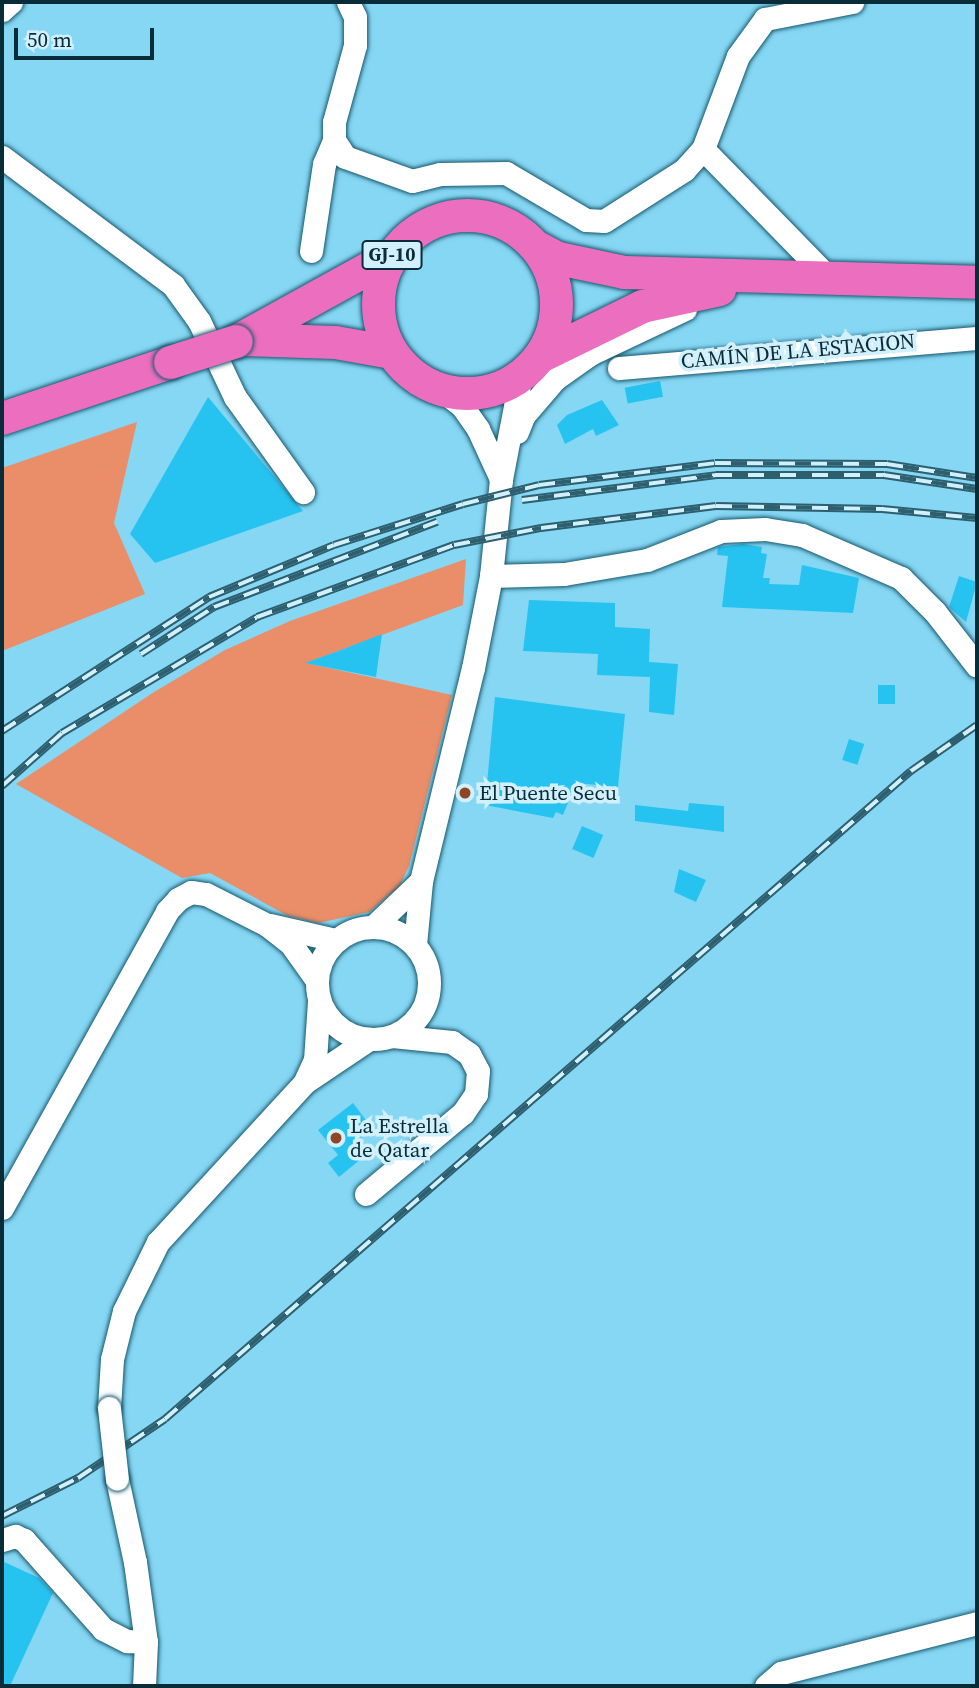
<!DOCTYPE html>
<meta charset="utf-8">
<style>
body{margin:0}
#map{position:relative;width:979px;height:1688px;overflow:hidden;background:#86d7f4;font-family:"Source Serif 4",serif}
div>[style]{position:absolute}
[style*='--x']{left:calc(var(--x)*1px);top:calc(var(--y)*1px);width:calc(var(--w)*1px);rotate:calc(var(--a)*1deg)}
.green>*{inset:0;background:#e98e68}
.building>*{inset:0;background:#27c3f0;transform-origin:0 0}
.roads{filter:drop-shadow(0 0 2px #17586d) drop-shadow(0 0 2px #17586d)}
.minor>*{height:23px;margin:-11.5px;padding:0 11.5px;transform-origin:11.5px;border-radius:11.5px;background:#fff}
.minor>.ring{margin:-11.5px;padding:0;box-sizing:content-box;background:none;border:23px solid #fff;border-radius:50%}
.highway>*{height:33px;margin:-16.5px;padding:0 16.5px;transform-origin:16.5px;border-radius:16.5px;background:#ec6ebf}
.highway>.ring{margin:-16.5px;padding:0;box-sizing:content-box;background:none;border:33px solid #ec6ebf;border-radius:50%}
.rail>*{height:8px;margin-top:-4px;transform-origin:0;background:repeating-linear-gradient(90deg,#d2f0fc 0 16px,#2e5f6f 0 32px);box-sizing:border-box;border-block:2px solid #2e5f6f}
.bridges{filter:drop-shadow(0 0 2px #17586d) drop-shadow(0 0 2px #17586d)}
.minor-bridge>*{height:23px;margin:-11.5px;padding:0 11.5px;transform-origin:11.5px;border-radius:11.5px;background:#fff}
.highway-bridge>*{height:33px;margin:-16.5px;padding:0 16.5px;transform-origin:16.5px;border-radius:16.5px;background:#ec6ebf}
.dots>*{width:19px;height:19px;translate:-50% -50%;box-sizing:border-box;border:4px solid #d2f0fc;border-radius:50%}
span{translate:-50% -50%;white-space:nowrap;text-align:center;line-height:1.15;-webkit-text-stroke:7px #d2f0fc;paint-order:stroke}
.shield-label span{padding:2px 5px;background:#d2f0fc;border:2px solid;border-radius:5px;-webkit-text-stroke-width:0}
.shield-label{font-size:19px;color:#092d38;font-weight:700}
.street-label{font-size:21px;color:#092d38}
.poi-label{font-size:21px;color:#092d38}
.left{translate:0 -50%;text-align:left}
.frame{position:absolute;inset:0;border:4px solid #092d38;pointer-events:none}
.scale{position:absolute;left:14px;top:28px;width:140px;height:32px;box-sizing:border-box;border:4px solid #092d38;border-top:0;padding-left:9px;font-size:21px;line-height:24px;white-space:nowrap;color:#092d38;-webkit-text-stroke:5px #d2f0fc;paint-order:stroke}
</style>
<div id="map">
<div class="green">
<div style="clip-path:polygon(137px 422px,114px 523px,145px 594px,2px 651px,2px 468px)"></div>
<div style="clip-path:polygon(466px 559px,463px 605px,306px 663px,452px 695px,409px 866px,399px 887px,369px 912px,318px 923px,288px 916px,210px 873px,182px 878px,16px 784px,154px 692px,225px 650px,290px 621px)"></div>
</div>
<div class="building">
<div style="left:660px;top:381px;width:16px;height:36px;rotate:79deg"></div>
<div style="clip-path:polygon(208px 397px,303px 511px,155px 563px,130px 534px)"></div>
<div style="clip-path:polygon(602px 400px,619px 425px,596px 436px,593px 429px,565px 444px,557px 425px,567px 415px)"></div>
<div style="clip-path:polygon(743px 544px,762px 547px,761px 553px,767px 554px,763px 578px,770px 578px,769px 584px,799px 585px,802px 565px,859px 578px,853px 613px,722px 607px,728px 556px,717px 555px,718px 547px)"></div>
<div style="clip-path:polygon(959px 576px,977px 582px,966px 622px,949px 607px)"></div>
<div style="clip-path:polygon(529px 600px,615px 603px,615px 627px,650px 629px,649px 662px,678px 664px,674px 715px,649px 712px,650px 677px,597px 675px,598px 654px,523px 651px)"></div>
<div style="clip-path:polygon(382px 634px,376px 677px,305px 663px,341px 650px)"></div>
<div style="left:878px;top:685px;width:17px;height:19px"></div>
<div style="clip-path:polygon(495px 697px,625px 714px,618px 787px,576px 783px,563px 815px,556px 812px,553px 818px,485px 805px)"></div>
<div style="left:849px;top:739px;width:16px;height:22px;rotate:18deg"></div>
<div style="clip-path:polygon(689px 803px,724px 806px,724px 832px,635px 821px,635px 805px,688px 811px)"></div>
<div style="left:582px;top:826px;width:23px;height:25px;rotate:23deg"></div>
<div style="clip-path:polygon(679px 869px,706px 880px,696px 902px,674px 892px)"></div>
<div style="clip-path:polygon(353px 1103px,372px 1128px,352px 1145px,362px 1158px,339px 1177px,328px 1163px,338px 1155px,318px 1130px)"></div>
<div style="clip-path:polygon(2px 1561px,39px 1578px,53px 1593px,10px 1686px,2px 1686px)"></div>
</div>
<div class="roads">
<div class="minor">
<div style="--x:2;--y:10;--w:12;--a:-42"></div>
<div style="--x:334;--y:140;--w:20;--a:57"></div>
<div style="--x:345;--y:157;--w:71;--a:19.7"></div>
<div style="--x:412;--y:181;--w:29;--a:-14"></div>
<div style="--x:440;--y:174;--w:66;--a:-0.9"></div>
<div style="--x:506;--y:173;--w:93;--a:30.4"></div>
<div style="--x:586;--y:220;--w:18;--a:3"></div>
<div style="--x:604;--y:221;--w:95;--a:-32.5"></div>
<div style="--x:684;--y:170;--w:28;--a:-48"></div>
<div style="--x:703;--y:149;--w:99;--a:-69.4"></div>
<div style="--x:738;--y:56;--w:46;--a:-53.9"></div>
<div style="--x:765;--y:19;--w:89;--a:-11.1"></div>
<div style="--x:703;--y:149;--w:182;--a:45.7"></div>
<div style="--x:2;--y:157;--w:214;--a:36.8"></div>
<div style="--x:173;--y:285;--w:44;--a:54.2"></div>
<div style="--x:199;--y:321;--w:84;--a:64.7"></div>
<div style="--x:235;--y:397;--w:117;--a:54.4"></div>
<div style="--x:311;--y:251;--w:88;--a:-81.5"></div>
<div style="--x:324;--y:164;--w:26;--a:-67"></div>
<div style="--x:334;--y:140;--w:18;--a:-90"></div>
<div style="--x:334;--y:122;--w:80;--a:-74.7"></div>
<div style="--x:355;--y:45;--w:28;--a:-90"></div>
<div style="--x:355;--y:17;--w:17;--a:-115"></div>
<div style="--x:619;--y:368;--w:359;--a:-4.8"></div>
<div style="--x:442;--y:390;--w:26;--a:39"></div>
<div style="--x:462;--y:406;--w:28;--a:55"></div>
<div style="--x:478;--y:429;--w:55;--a:65.3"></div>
<div style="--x:517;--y:432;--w:18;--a:-68"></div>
<div style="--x:524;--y:415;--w:48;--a:-49.3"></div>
<div style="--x:555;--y:379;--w:43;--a:-35.5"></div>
<div style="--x:590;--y:354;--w:105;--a:-25.3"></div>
<div style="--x:491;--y:576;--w:73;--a:-1.6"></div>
<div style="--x:564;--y:574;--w:84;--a:-9.6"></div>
<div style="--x:647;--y:560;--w:79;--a:-21.4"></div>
<div style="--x:721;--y:531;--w:44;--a:-2.6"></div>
<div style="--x:765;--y:529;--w:37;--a:9"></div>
<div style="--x:802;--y:535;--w:108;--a:23.5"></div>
<div style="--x:901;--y:578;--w:48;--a:45"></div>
<div style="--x:935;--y:612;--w:68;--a:52.1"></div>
<div style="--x:270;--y:925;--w:67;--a:13"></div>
<div style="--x:375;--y:925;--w:64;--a:-43.7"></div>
<div class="ring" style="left:317px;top:927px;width:89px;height:89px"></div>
<div style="--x:415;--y:945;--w:64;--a:-84.6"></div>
<div style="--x:421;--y:881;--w:219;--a:-76.3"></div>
<div style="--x:473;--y:668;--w:94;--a:-78.9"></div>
<div style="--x:491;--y:576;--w:98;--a:-84.1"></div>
<div style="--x:501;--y:479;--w:106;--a:-79.1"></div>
<div style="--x:306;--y:1079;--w:21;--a:-65"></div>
<div style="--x:315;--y:1060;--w:59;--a:-86.1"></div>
<div style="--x:366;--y:1194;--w:126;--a:-39.9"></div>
<div style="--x:463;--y:1113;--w:23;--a:-56"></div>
<div style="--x:476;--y:1094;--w:23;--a:-85"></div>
<div style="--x:478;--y:1071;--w:19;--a:-118"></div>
<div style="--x:469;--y:1054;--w:21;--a:-145"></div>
<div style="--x:452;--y:1042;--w:60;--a:-174.3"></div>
<div style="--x:2;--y:1208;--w:340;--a:-60.9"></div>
<div style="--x:167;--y:911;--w:16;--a:-47"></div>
<div style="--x:178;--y:899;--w:15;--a:-28"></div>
<div style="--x:191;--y:892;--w:15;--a:8"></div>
<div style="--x:206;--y:894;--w:68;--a:26.9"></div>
<div style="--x:267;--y:925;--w:31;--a:38"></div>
<div style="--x:291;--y:944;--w:43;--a:54.5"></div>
<div style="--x:109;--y:1408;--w:49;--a:-86.5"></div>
<div style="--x:112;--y:1359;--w:49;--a:-76"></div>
<div style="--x:124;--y:1311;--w:77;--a:-63.8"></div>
<div style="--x:158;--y:1242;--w:217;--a:-47.4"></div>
<div style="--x:305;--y:1082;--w:77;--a:-33.9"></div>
<div style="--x:117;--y:1479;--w:85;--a:77.8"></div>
<div style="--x:135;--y:1562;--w:81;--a:82.2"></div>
<div style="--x:146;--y:1642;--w:44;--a:92.6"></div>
<div style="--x:2;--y:1540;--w:14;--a:-17"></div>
<div style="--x:15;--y:1536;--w:10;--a:24"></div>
<div style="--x:24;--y:1540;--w:119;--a:48.4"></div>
<div style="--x:103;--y:1629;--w:27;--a:27"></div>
<div style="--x:127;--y:1641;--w:19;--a:3"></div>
<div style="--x:766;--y:1686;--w:20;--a:-41"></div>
<div style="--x:781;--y:1673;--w:202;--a:-14.3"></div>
</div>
<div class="highway">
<div class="ring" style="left:378px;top:215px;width:145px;height:145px"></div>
<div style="--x:535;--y:246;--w:26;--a:28"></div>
<div style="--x:558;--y:258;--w:67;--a:12"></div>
<div style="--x:624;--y:272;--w:353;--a:1.6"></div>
<div style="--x:244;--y:339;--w:91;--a:1.9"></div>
<div style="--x:335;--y:342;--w:57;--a:10.1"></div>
<div style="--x:236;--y:341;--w:178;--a:-28.9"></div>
<div style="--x:540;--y:356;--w:114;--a:-26.1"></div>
<div style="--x:642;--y:306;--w:79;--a:-12.4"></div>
<div style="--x:2;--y:418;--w:177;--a:-18.4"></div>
</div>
</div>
<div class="rail">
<div style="--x:522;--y:500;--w:196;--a:-7.3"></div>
<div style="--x:716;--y:475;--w:168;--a:0"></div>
<div style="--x:884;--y:475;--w:94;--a:8.6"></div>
<div style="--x:141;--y:654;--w:87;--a:-32.8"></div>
<div style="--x:214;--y:607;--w:239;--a:-20.9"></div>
<div style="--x:2;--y:731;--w:247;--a:-32.9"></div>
<div style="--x:209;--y:597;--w:135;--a:-22.6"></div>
<div style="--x:334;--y:545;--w:135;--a:-17.6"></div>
<div style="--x:463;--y:504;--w:78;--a:-14"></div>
<div style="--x:539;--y:485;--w:177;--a:-7.1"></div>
<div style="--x:715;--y:463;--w:172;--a:0.3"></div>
<div style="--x:887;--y:464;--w:91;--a:8.8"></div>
<div style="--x:2;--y:786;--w:80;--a:-41.5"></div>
<div style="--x:62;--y:733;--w:227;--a:-30.7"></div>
<div style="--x:257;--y:617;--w:210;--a:-20.1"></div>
<div style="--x:454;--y:545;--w:89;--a:-11.1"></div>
<div style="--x:541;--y:528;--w:176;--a:-7.2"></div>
<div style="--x:716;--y:506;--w:166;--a:1"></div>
<div style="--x:882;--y:509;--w:95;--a:5.4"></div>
<div style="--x:2;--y:1516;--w:85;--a:-26.6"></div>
<div style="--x:78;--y:1478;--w:105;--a:-34.1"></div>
<div style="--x:165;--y:1419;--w:988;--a:-40.98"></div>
<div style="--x:911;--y:771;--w:80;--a:-34.9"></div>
</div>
<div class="bridges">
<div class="minor-bridge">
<div style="--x:109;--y:1408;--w:71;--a:83.6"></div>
</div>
<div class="highway-bridge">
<div style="--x:170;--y:362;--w:69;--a:-17.7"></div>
</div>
</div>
<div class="dots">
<div style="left:465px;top:793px;background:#8d4525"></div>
<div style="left:336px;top:1138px;background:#8d4525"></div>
</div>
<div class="shield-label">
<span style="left:392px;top:255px">GJ-10</span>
</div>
<div class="street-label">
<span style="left:798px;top:351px;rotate:-5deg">CAMÍN DE LA ESTACION</span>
</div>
<div class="poi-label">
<span class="left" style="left:479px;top:793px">El Puente Secu</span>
<span class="left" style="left:350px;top:1138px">La Estrella<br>de Qatar</span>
</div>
<div class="frame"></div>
<div class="scale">50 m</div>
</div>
